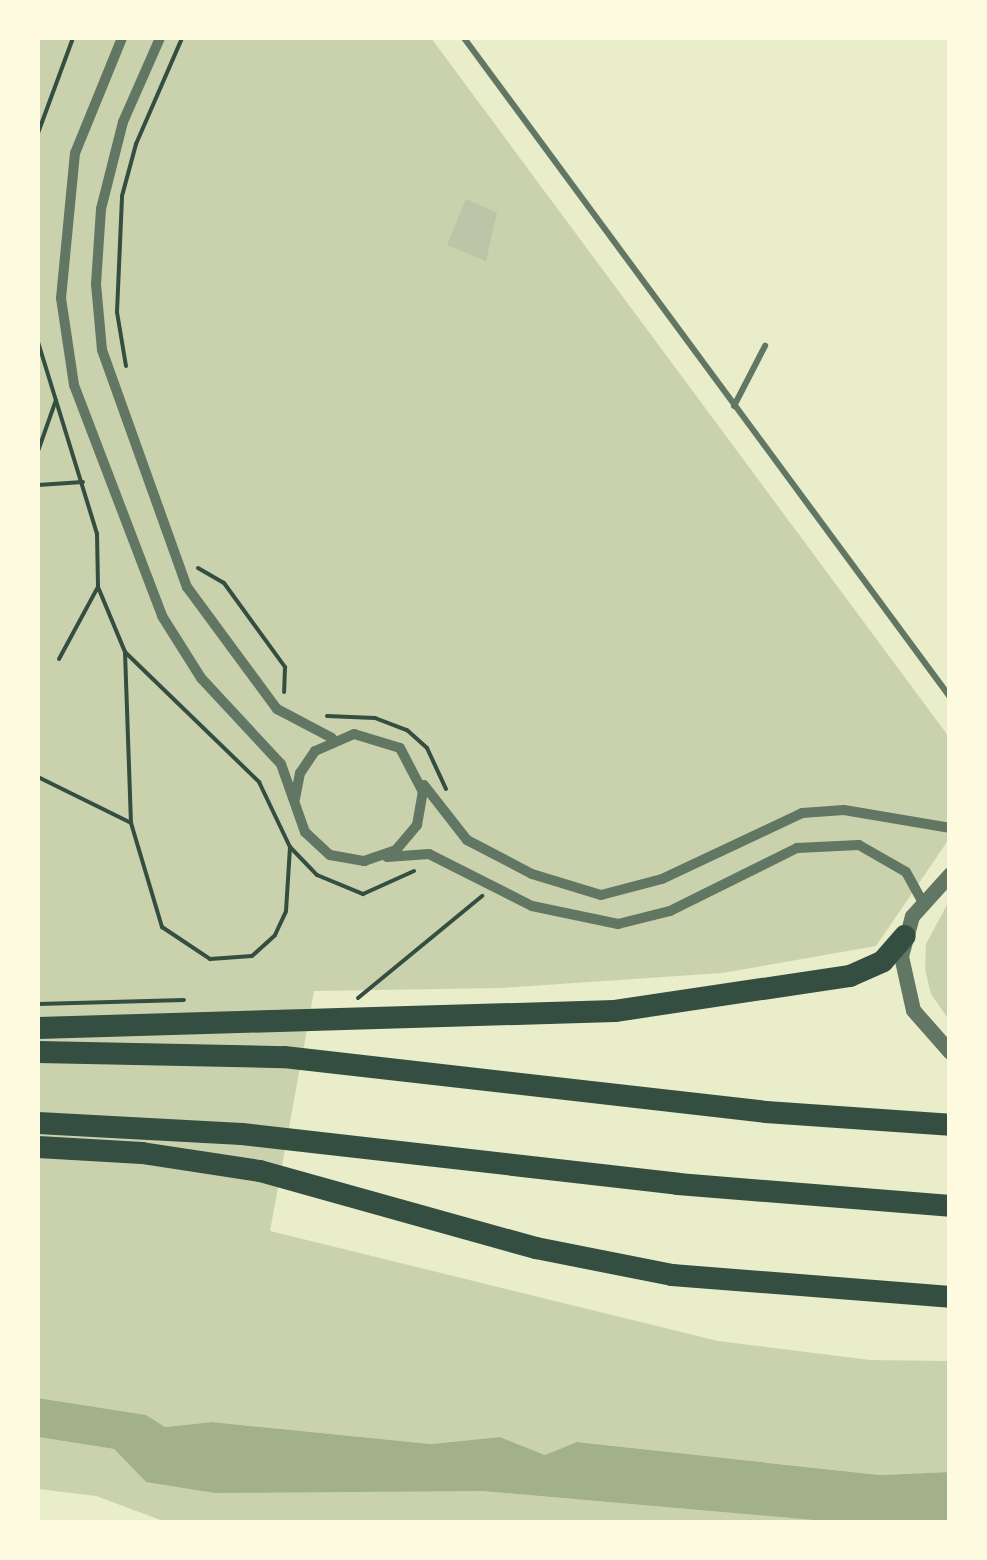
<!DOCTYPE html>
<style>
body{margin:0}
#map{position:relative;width:987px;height:1560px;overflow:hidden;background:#e9edc9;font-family:"Open Sans",sans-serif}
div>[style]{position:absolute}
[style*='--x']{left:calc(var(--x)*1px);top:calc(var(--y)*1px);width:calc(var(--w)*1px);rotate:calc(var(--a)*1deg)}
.green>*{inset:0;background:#cad2ad}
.water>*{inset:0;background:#a3b18a}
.building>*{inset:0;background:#bcc5a7}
.path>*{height:4px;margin:-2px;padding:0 2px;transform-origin:2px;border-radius:2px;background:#344e41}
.service>*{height:6px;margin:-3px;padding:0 3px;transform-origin:3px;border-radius:3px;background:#617663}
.minor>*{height:10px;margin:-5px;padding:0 5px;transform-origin:5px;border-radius:5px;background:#617663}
.tertiary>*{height:15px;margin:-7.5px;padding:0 7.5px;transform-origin:7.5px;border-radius:7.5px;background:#617663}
.motorway>*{height:22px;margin:-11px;padding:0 11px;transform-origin:11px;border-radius:11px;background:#344e41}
span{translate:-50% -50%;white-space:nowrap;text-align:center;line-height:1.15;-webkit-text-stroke:10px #fefae0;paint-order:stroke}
.frame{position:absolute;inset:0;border:40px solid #fefae0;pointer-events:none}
</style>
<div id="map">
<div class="green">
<div style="clip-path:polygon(38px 38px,431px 38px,949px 737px,949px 839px,876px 946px,722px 973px,501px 988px,314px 991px,270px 1231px,718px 1341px,870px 1360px,949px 1361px,949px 1472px,880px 1475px,578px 1442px,545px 1455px,500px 1437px,431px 1444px,212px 1422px,165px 1427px,145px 1415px,38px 1398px)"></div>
<div style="clip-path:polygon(949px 901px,949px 1020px,931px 994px,925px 969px,926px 944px)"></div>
<div style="clip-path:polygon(38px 1437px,114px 1449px,146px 1482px,481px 1491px,835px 1522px,166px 1522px,96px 1496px,38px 1489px)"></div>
</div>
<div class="water">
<div style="clip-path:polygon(38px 1398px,146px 1415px,165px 1427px,212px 1422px,431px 1444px,500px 1437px,545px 1455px,577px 1442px,880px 1475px,949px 1472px,949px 1522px,835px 1522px,481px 1491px,215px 1493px,146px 1482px,114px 1449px,38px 1437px)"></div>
</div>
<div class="building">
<div style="clip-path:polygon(466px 199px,497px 213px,486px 261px,447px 245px)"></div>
</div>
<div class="path">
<div style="--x:38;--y:133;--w:101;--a:-69.8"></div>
<div style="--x:38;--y:342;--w:201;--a:72.9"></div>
<div style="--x:97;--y:534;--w:53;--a:88.9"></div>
<div style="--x:98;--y:587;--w:70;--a:67.4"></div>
<div style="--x:125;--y:652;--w:171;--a:88"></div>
<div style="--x:126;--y:366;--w:55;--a:-99.5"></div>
<div style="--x:117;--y:312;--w:116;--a:-87.5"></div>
<div style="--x:122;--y:196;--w:54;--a:-74.9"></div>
<div style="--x:136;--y:144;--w:116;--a:-66.5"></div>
<div style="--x:38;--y:451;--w:54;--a:-70.6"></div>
<div style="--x:38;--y:485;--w:45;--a:-3.8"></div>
<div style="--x:198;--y:568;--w:30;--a:30"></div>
<div style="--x:224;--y:583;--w:104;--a:54"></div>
<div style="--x:285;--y:667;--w:25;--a:92"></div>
<div style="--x:125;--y:652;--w:187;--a:44.1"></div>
<div style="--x:259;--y:782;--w:72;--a:64.5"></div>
<div style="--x:290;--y:847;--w:39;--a:46"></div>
<div style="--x:317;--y:875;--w:50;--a:22.4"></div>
<div style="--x:363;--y:894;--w:56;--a:-24.3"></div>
<div style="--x:59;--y:659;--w:82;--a:-61.6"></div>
<div style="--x:327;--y:716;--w:48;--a:2.4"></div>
<div style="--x:375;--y:718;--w:34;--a:21"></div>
<div style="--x:407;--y:730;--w:27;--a:42"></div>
<div style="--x:427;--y:748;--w:45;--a:65.1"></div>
<div style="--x:38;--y:777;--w:104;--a:26.3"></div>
<div style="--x:131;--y:823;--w:109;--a:73.4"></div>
<div style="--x:162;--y:927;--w:58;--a:33.7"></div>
<div style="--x:210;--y:959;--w:42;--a:-4.1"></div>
<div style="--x:252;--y:956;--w:31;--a:-42"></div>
<div style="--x:275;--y:935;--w:26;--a:-65"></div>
<div style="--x:286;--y:911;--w:64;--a:-86.4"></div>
<div style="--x:358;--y:998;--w:161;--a:-39.4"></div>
<div style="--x:38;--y:1004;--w:146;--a:-1.6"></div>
</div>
<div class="service">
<div style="--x:464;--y:38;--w:819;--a:53.59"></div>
<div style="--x:734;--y:406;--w:68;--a:-62.7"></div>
</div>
<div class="minor">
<div style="--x:122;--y:38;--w:124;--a:112.2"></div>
<div style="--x:75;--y:153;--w:146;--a:95.5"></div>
<div style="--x:61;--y:298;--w:88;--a:81.5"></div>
<div style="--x:74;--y:385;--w:247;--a:69.1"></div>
<div style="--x:162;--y:616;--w:73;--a:57.8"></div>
<div style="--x:201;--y:678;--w:117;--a:47.1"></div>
<div style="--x:281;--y:764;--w:72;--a:70.6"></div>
<div style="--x:305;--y:832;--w:34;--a:43"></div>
<div style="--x:330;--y:855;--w:35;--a:10"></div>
<div style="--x:364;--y:861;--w:34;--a:-19"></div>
<div style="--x:396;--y:850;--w:33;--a:-50"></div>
<div style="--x:417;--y:825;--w:34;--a:-80"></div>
<div style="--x:423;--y:792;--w:50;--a:-117.6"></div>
<div style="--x:400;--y:748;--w:48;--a:-163.1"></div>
<div style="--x:354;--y:734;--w:43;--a:156.4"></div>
<div style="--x:315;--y:751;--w:27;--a:124"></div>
<div style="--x:300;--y:773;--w:26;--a:101"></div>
<div style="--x:160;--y:38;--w:92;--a:113.8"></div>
<div style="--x:123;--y:122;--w:90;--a:104.2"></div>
<div style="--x:101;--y:209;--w:75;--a:93.8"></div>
<div style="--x:96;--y:284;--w:66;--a:84.8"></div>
<div style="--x:102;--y:350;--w:252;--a:70.3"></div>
<div style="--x:187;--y:587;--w:152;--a:53.6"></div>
<div style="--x:277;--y:709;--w:62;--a:27.8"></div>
<div style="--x:424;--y:785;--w:70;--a:52"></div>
<div style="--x:467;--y:840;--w:73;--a:27.6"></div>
<div style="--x:532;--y:874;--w:72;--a:16.9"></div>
<div style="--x:601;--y:895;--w:63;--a:-14.7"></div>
<div style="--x:662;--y:879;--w:155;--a:-25.2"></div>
<div style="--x:802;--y:813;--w:42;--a:-4.1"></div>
<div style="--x:844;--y:810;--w:108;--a:9.6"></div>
<div style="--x:387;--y:857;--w:42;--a:-4.1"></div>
<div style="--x:429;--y:854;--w:115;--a:26.8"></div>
<div style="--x:532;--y:906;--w:88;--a:11.8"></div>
<div style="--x:618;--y:924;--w:54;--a:-14"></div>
<div style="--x:670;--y:911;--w:142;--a:-26.4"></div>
<div style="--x:797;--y:848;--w:62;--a:-2.8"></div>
<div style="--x:859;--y:845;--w:54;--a:29.9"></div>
<div style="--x:906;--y:872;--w:33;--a:61"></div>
</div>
<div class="tertiary">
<div style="--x:950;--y:874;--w:57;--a:132.1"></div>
<div style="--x:912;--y:916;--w:41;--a:105.4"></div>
<div style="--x:901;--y:956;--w:55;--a:77.5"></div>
<div style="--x:913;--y:1010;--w:56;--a:48.6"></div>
</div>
<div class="motorway">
<div style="--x:38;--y:1028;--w:577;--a:-1.69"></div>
<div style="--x:615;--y:1011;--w:238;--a:-8.5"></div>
<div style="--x:850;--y:976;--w:36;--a:-24"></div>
<div style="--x:883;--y:961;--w:33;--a:-49"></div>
<div style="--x:38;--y:1052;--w:246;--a:1.2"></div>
<div style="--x:284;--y:1057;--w:485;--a:6.5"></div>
<div style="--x:766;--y:1112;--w:184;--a:4"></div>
<div style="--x:38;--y:1123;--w:204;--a:3.1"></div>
<div style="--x:242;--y:1134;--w:439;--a:6.5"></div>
<div style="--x:678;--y:1184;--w:273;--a:4.6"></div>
<div style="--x:38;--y:1147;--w:104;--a:3.3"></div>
<div style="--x:142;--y:1153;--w:119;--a:8.7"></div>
<div style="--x:260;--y:1171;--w:287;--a:15.6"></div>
<div style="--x:536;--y:1248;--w:139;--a:11.2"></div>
<div style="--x:672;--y:1275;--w:279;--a:4.5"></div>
</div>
<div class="frame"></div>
</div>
